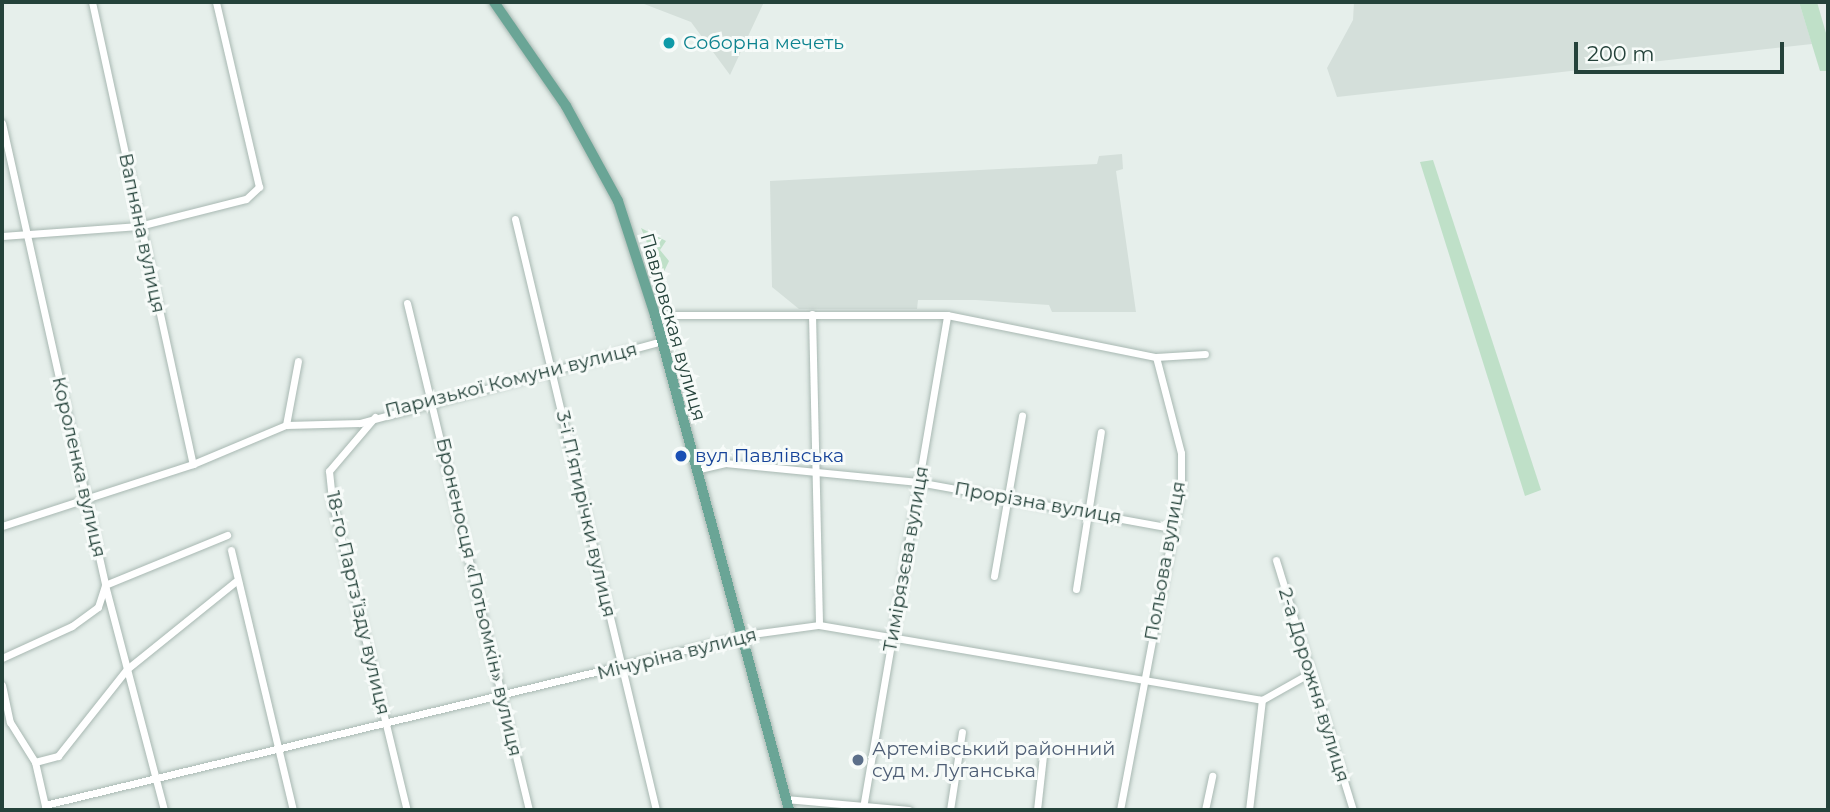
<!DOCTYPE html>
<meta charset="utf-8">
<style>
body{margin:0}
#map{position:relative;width:1830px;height:812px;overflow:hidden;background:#e6efeb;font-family:Montserrat,sans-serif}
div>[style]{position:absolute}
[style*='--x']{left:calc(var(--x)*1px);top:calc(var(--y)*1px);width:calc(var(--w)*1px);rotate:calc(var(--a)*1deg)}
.built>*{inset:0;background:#d4dfda}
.green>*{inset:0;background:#bfe0c8}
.roads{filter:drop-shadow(0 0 2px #a8b8b2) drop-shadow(0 0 2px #a8b8b2)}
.minor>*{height:7px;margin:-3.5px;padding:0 3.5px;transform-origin:3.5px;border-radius:3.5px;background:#fff}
.primary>*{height:10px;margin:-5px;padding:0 5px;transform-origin:5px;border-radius:5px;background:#6aa596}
.dots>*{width:19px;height:19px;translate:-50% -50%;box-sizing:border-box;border:4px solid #f7fbf9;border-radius:50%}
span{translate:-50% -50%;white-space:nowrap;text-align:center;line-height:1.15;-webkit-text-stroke:6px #f7fbf9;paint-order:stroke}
.culture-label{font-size:19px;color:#0d838f}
.left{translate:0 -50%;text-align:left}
.street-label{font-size:19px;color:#24423a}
.transit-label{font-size:19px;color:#164399}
.service-label{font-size:19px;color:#4e5e75}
.frame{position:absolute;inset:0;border:4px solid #24423a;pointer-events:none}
.scale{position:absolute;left:1574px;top:42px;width:210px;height:32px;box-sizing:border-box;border:4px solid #24423a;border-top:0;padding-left:9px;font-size:21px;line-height:24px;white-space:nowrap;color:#24423a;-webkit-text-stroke:5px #f7fbf9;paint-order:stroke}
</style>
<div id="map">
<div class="built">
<div style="clip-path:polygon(639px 2px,764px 2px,730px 75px,691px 22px)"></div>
<div style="clip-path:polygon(1354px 2px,1799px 2px,1812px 44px,1337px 97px,1327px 68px,1353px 20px)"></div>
<div style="clip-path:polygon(1122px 154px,1123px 169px,1116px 171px,1136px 312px,1052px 312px,1049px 305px,976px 300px,918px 300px,917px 309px,799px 309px,772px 287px,770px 181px,1097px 164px,1099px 156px)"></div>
</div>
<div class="green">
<div style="clip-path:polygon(1799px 2px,1817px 2px,1828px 40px,1828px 71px,1820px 71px)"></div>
<div style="clip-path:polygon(1433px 160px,1541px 490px,1525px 496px,1420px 162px)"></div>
<div style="clip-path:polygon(641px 228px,666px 241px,660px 250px,669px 261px,661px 278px)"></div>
</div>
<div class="roads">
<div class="minor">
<div style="--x:92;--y:2;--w:473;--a:77.7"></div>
<div style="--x:2;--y:123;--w:473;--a:77.4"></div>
<div style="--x:105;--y:585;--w:233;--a:75.3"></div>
<div style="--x:515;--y:219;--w:608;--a:76.58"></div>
<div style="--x:2;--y:236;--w:137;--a:-4.2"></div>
<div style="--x:139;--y:226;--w:110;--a:-14.2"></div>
<div style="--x:246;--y:199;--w:18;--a:-43"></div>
<div style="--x:259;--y:187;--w:190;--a:-103.1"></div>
<div style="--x:407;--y:303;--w:521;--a:76.47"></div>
<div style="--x:812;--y:314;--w:311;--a:88.7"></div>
<div style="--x:655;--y:315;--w:292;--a:0"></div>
<div style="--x:947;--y:315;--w:213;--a:11.4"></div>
<div style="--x:1156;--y:357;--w:49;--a:-3.5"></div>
<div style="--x:375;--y:417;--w:71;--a:130.4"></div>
<div style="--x:329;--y:471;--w:30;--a:84"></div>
<div style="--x:332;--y:501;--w:318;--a:76.4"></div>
<div style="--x:286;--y:425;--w:65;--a:-79.4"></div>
<div style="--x:695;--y:470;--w:31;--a:-13"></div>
<div style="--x:725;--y:463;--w:194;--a:5.6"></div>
<div style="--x:918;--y:482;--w:258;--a:10.3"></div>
<div style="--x:2;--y:526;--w:201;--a:-18"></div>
<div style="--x:193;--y:464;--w:101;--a:-22.8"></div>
<div style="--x:286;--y:425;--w:74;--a:-1.5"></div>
<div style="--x:360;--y:423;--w:313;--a:-15.2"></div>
<div style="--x:231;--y:550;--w:267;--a:76.6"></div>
<div style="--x:1276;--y:560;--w:262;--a:72.9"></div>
<div style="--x:994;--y:576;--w:163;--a:-80.1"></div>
<div style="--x:1076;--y:589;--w:159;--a:-81"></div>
<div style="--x:2;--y:658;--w:77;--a:-24.6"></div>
<div style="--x:72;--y:626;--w:32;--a:-36"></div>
<div style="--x:98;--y:607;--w:23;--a:-72"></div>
<div style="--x:105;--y:585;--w:132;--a:-22.3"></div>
<div style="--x:2;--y:685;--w:38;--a:78"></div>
<div style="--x:10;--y:722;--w:47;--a:58"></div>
<div style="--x:35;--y:762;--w:49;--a:77.1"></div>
<div style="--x:35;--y:762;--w:24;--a:-15"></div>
<div style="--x:58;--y:756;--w:111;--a:-51.6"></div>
<div style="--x:127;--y:669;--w:139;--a:-38.9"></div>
<div style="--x:786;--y:799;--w:123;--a:5.1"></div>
<div style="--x:864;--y:802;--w:494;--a:-80.3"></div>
<div style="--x:45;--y:805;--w:727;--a:-13.6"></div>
<div style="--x:752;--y:634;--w:68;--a:-7.7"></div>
<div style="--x:819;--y:625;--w:449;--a:9.6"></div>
<div style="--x:1262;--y:700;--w:55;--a:-29.4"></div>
<div style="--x:950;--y:810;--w:79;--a:-81.3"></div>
<div style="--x:1037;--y:810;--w:63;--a:-83.7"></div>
<div style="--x:1120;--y:810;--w:330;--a:-79.3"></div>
<div style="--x:1181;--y:486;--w:33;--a:-90"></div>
<div style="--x:1181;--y:453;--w:99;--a:-104.6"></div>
<div style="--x:1205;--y:810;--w:35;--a:-78"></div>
<div style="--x:1249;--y:810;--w:111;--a:-83.3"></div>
</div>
<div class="primary">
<div style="--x:494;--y:2;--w:126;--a:55.3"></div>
<div style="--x:566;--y:106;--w:108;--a:61.3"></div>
<div style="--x:618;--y:201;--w:120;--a:72"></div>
<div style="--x:655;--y:315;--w:513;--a:74.85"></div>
</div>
</div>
<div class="dots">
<div style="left:669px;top:43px;background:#0f9aa8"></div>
<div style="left:681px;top:456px;background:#1a4fb4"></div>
<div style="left:858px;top:760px;background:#5c6f8a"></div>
</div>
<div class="culture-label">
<span class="left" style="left:683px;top:43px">Соборна мечеть</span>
</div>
<div class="street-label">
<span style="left:142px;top:233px;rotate:78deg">Вапняна вулиця</span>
<span style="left:673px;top:327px;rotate:74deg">Павловская вулиця</span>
<span style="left:511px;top:380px;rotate:-14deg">Паризької Комуни вулиця</span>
<span style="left:79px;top:467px;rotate:77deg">Короленка вулиця</span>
<span style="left:1038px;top:503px;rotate:10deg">Прорізна вулиця</span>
<span style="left:586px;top:514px;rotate:77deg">3-ї П’ятирічки вулиця</span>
<span style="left:906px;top:559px;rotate:-80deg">Тимірязєва вулиця</span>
<span style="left:1165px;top:561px;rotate:-80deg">Польова вулиця</span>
<span style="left:479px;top:597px;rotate:77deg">Броненосця «Потьомкін» вулиця</span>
<span style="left:358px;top:603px;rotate:77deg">18-го Партз’їзду вулиця</span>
<span style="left:677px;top:654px;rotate:-14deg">Мічуріна вулиця</span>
<span style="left:1314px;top:685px;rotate:73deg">2-а Дорожня вулиця</span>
</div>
<div class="transit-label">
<span class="left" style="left:695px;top:456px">вул Павлівська</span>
</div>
<div class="service-label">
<span class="left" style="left:872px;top:760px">Артемівський районний<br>суд м. Луганська</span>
</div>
<div class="frame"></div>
<div class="scale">200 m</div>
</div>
